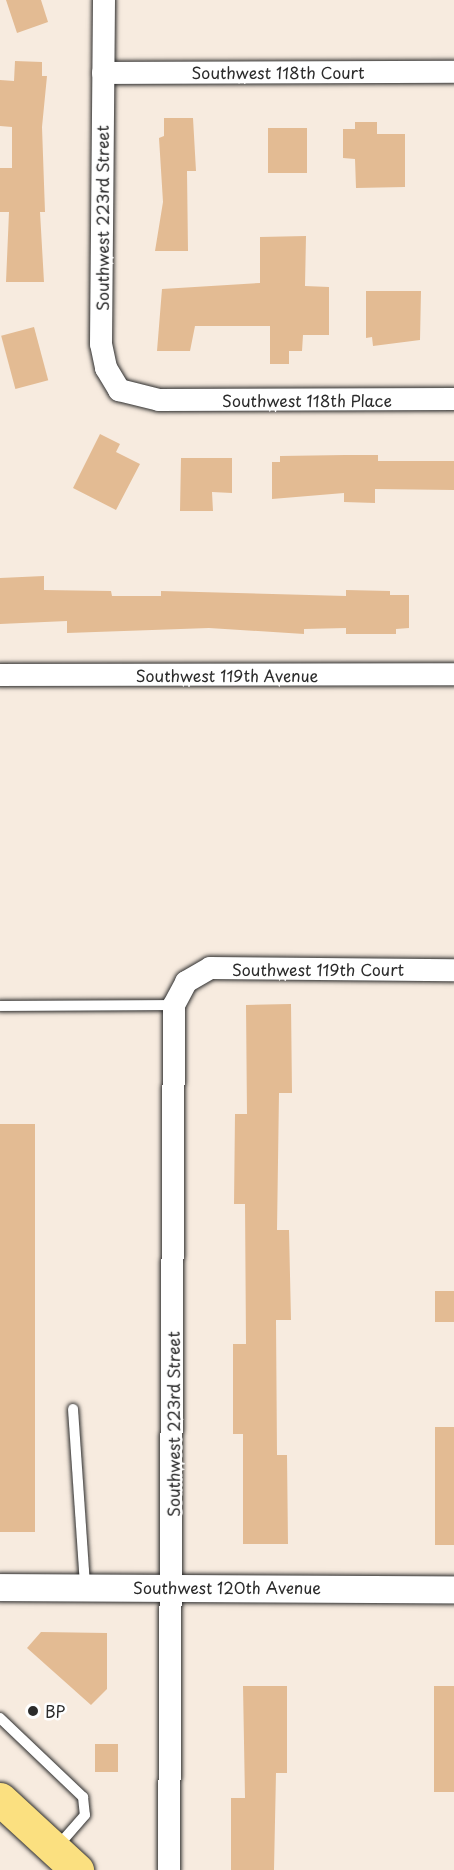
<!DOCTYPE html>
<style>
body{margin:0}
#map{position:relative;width:454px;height:1870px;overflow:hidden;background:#f7ebdf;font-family:"Playpen Sans",sans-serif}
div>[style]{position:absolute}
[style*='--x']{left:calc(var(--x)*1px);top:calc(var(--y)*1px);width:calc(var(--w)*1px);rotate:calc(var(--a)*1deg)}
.building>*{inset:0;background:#e3bb93;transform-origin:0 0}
.roads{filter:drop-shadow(0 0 2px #2b2b2b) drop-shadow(0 0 2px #2b2b2b)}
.service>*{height:10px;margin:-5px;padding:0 5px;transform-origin:5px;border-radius:5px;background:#fff}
.minor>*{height:22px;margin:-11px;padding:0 11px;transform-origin:11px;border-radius:11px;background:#fff}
.tertiary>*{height:27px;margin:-13.5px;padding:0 13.5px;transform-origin:13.5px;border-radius:13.5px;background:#fff}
.trunk>*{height:33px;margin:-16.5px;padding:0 16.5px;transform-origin:16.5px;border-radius:16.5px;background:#fbe080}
.dots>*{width:16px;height:16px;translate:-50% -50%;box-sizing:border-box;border:3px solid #fff;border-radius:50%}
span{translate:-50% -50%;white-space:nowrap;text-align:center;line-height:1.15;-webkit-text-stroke:5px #fff;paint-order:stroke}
.street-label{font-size:16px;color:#2b2b2b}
.poi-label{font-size:16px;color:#2b2b2b}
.left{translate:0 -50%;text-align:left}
</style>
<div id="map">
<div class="building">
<div style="clip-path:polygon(6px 0,41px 0,48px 22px,17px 33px)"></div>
<div style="clip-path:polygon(15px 61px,42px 62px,42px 76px,47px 76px,42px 127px,45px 212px,40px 212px,44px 282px,6px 282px,9px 212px,0 212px,0 168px,12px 168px,12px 127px,0 126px,0 80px,14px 81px)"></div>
<div style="clip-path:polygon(164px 118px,193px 118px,196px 171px,187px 171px,188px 251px,155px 251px,163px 202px,159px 138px,164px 136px)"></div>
<div style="clip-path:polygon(355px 122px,377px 122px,377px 134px,405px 134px,405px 187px,356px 188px,355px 159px,343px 158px,343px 129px,355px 129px)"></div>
<div style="left:268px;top:128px;width:39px;height:45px"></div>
<div style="clip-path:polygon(306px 236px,305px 286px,329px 287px,329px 335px,303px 335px,302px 351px,289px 351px,289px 364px,270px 364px,270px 326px,195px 326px,190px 351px,157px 351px,162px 289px,260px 283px,260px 237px)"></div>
<div style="clip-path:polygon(366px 291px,421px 291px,420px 340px,373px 346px,372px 337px,366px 338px)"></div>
<div style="left:34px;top:327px;width:55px;height:34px;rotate:75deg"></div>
<div style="clip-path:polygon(100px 434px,120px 444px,116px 452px,140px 464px,116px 510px,73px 488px)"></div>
<div style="clip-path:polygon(345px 455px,378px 455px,378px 461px,454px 461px,454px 490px,375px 489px,375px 503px,344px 502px,344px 493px,272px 499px,272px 462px,280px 462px,280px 456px)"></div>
<div style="clip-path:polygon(181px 458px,232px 458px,232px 493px,212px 492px,213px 511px,180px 511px)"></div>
<div style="clip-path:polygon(44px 576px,44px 590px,111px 591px,112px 596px,161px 596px,161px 591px,346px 596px,346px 590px,390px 591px,390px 595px,409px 595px,409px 628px,396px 629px,396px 634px,346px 634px,346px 628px,304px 629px,304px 634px,209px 628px,67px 633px,67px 621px,0 624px,0 578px)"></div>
<div style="clip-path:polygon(291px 1004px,292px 1093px,279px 1093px,277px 1230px,289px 1230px,291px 1320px,276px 1320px,277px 1455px,287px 1455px,288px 1544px,243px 1544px,243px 1434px,233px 1434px,233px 1344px,246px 1344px,245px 1204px,234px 1204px,235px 1114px,247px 1114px,246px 1005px)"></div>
<div style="left:0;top:1124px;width:35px;height:408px"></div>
<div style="left:435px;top:1291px;width:19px;height:31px"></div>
<div style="left:435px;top:1427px;width:19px;height:118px"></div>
<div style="clip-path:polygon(41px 1632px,107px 1633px,107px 1689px,91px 1705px,27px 1648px)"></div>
<div style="clip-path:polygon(243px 1686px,287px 1686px,287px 1773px,276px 1773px,274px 1870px,231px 1870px,231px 1798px,245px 1798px)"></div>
<div style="left:434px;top:1686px;width:20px;height:106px"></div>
<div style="left:95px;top:1744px;width:23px;height:28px"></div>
</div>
<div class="roads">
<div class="service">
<div style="--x:0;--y:1006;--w:174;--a:-0.3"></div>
<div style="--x:73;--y:1409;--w:177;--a:86.1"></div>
<div style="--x:0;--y:1718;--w:115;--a:43.6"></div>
<div style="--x:83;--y:1797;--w:18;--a:84"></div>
<div style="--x:85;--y:1815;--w:43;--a:131.2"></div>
</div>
<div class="minor">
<div style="--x:104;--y:0;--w:344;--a:90.5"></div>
<div style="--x:101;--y:344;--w:25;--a:78"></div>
<div style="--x:106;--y:368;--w:26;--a:59"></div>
<div style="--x:119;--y:390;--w:41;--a:14"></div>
<div style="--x:159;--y:400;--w:295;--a:-0.2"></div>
<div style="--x:103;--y:73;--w:351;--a:-0.2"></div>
<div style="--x:0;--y:675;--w:454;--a:-0.1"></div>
<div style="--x:169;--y:1870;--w:865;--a:-89.67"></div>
<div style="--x:174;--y:1005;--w:26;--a:-62"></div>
<div style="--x:186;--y:982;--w:28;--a:-30"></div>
<div style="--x:210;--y:968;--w:244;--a:0.5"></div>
</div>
<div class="tertiary">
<div style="--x:0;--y:1587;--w:454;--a:0.3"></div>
</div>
<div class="trunk">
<div style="--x:0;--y:1799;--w:105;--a:42.7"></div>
</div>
</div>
<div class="dots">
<div style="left:33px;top:1711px;background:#2b2b2b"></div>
</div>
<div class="street-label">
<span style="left:278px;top:72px">Southwest 118th Court</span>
<span style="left:102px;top:218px;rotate:-90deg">Southwest 223rd Street</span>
<span style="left:307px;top:400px">Southwest 118th Place</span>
<span style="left:227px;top:675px">Southwest 119th Avenue</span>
<span style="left:318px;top:969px">Southwest 119th Court</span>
<span style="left:173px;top:1424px;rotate:-90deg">Southwest 223rd Street</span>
<span style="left:227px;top:1587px">Southwest 120th Avenue</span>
</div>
<div class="poi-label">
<span class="left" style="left:45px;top:1711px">BP</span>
</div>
</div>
